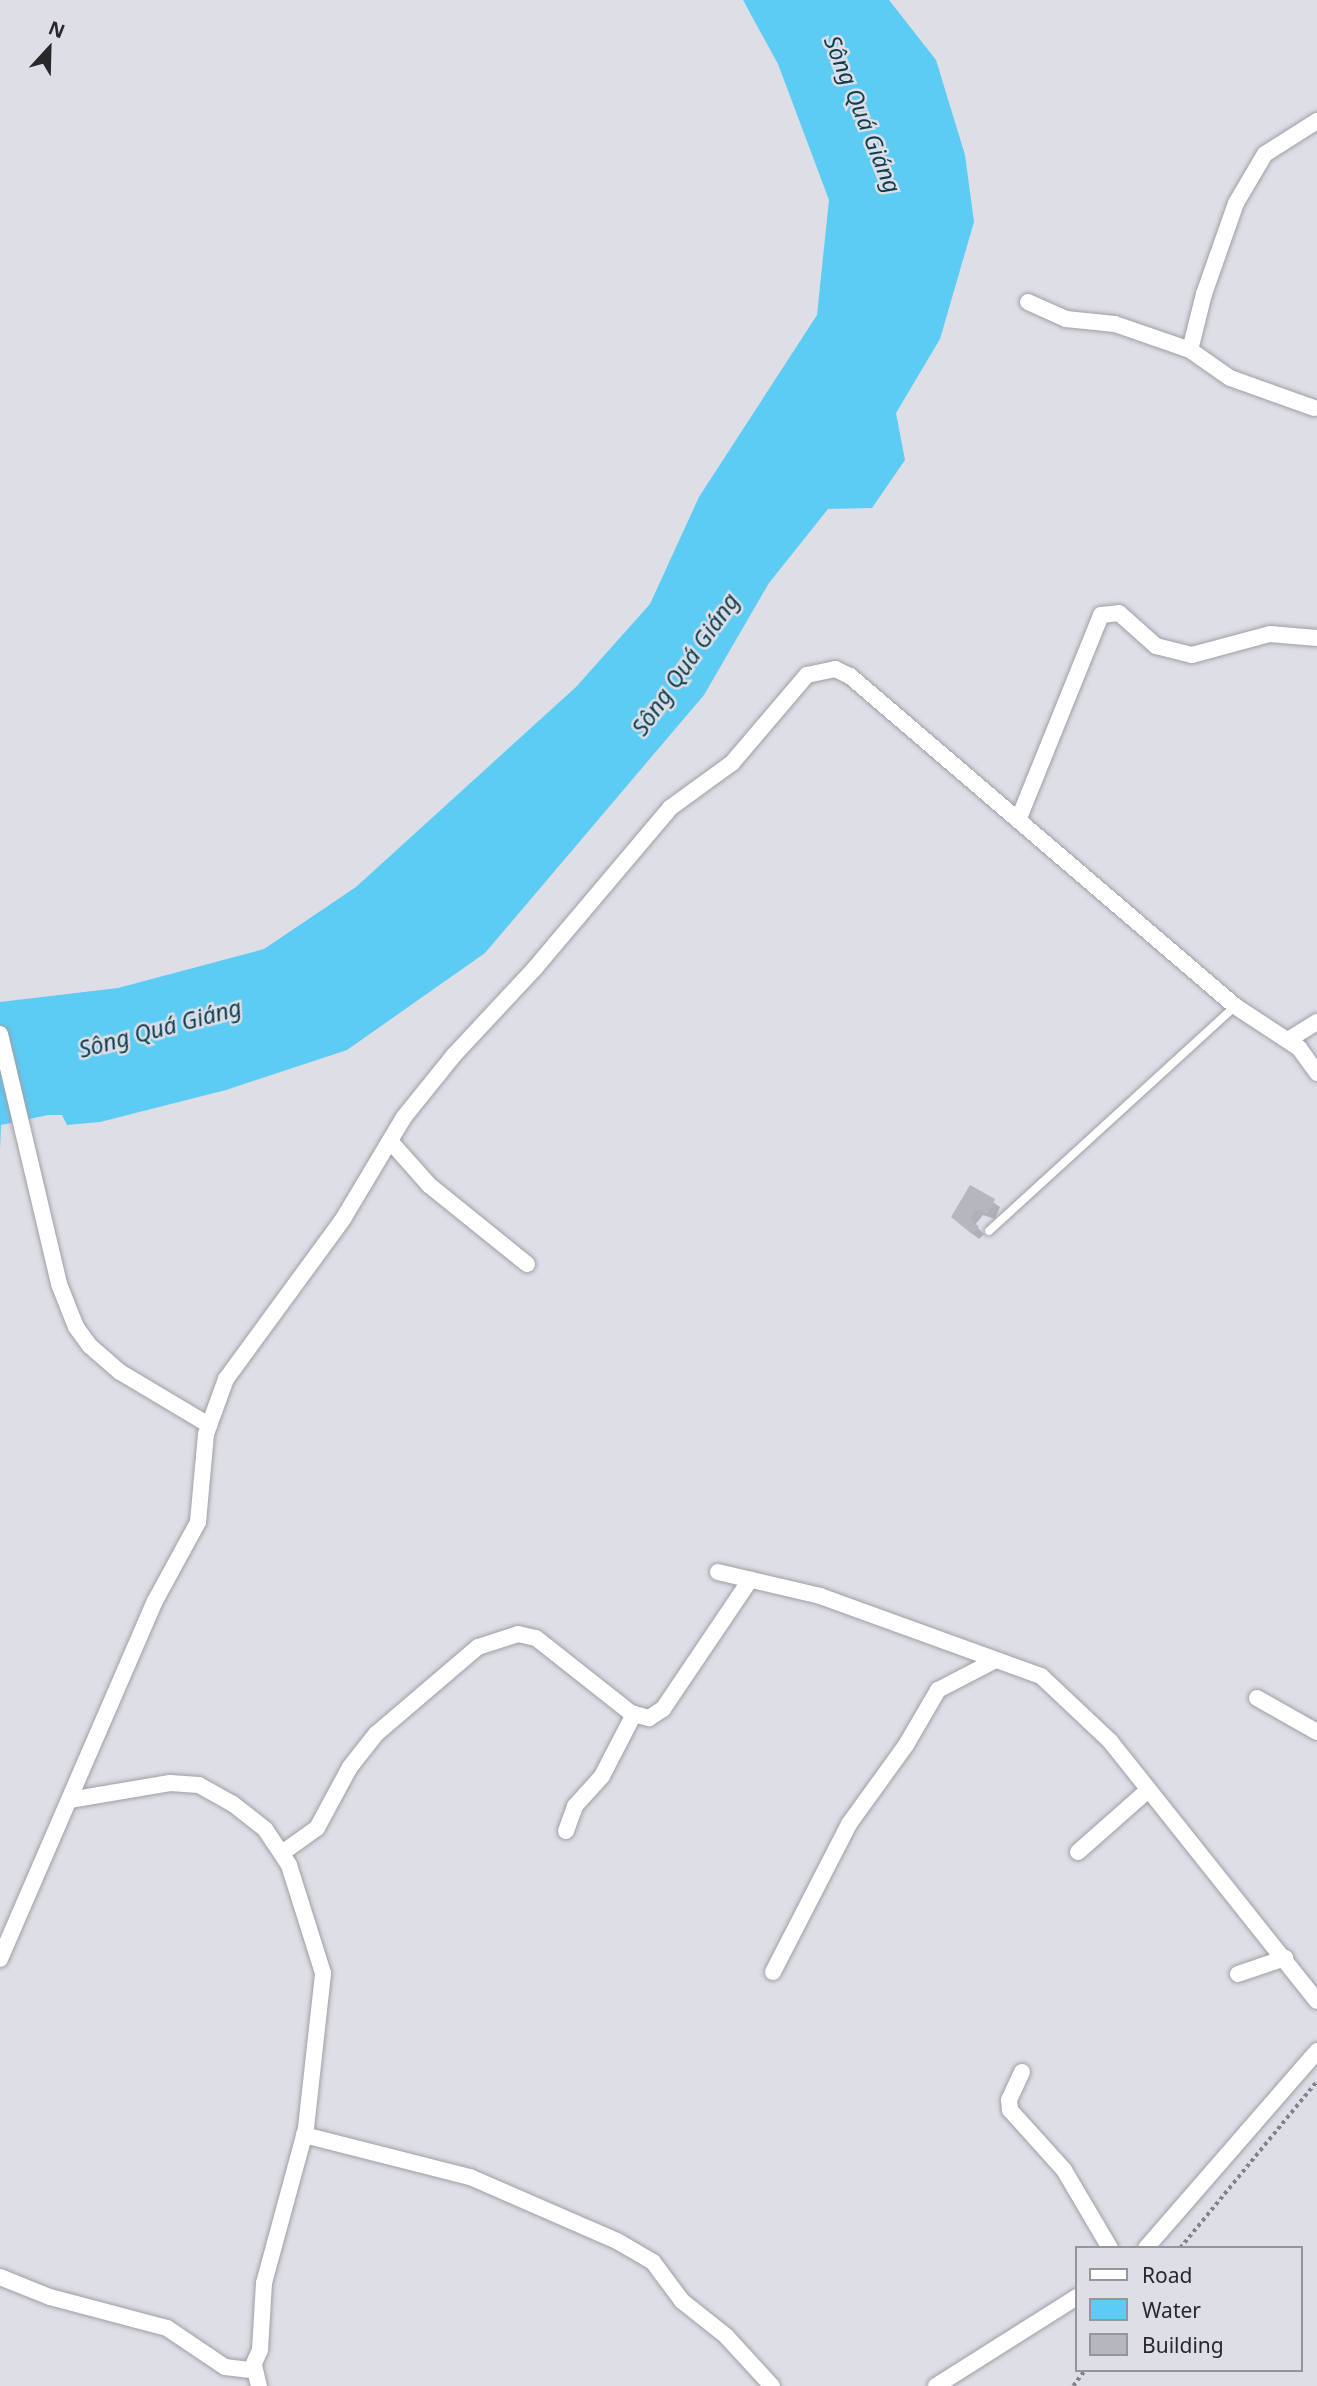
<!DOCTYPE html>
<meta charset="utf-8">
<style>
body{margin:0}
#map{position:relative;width:1317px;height:2386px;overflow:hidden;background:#dddee6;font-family:"Noto Sans",sans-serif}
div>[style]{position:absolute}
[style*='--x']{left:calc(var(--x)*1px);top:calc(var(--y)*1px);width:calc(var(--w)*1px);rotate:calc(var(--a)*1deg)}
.water>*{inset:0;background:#5cccf4}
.shadow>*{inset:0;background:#0003}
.building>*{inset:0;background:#b6b7be}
.path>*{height:3.5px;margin-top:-1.75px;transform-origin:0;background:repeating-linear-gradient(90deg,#828388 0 3.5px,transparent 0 7px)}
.roads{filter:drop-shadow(0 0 2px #9e9fa6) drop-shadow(0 0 2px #9e9fa6)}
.lane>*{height:8px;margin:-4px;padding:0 4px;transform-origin:4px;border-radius:4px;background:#fff}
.street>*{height:16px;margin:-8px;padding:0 8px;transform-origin:8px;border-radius:8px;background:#fff}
span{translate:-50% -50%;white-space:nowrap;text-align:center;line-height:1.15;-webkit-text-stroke:5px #dddee6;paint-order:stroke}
.water-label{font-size:23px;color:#0c3e4f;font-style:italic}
.legend{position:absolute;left:1075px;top:2246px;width:228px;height:126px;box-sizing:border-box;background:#dddee6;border:2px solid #95959b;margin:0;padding:9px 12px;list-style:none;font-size:21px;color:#28282b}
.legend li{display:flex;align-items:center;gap:14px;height:35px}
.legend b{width:35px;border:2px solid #95959b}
.north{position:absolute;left:14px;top:14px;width:70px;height:70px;-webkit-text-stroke:5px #dddee6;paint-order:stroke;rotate:22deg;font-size:19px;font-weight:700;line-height:28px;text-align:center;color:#28282b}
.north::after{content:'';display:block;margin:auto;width:24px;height:32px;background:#28282b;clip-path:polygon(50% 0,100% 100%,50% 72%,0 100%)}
</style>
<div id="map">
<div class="water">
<div style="clip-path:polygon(743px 0,889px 0,936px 60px,965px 155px,974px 222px,940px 339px,896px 413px,905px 460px,872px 508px,828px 509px,769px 583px,704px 695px,485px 953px,347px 1050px,226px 1090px,100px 1122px,67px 1125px,62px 1115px,48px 1115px,1px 1125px,0 1150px,0 1002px,118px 988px,264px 949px,356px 887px,576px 687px,650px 604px,699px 497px,817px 315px,829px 200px,778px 64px)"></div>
</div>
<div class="shadow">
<div style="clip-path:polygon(970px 1187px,1000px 1207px,995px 1219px,983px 1215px,975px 1225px,984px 1234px,979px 1239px,959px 1223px)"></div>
</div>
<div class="building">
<div style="clip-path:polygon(970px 1185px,995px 1199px,988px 1214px,976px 1210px,970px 1218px,979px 1227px,972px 1234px,951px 1217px)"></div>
</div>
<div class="path">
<div style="--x:1180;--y:2248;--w:216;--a:-50.6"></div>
<div style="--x:1073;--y:2386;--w:20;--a:-53"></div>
</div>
<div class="roads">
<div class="lane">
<div style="--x:989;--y:1231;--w:333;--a:-42.4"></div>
</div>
<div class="street">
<div style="--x:1028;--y:302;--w:42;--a:24.1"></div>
<div style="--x:1066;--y:319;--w:49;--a:5.8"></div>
<div style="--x:1115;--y:324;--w:79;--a:19.1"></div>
<div style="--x:1314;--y:408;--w:89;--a:-160.3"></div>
<div style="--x:1230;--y:378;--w:49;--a:-145"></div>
<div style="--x:1190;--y:350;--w:58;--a:-76"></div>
<div style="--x:1204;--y:294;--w:96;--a:-70.6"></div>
<div style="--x:1236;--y:203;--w:57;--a:-59.4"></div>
<div style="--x:1265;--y:154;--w:62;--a:-32.4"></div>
<div style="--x:1019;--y:818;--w:219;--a:-68"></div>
<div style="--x:1101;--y:615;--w:18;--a:-6"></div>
<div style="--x:1119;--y:613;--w:50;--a:41.7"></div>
<div style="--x:1156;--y:646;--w:37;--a:14"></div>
<div style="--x:1192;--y:655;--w:81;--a:-15.1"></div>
<div style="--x:1270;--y:634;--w:47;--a:4.9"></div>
<div style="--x:0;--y:1034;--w:257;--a:76.7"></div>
<div style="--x:59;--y:1284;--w:46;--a:68.4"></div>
<div style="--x:76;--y:1327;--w:24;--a:54"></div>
<div style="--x:90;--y:1346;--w:40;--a:41"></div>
<div style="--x:120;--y:1372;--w:104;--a:30.8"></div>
<div style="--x:1288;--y:1040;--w:34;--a:-32"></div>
<div style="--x:390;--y:1141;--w:59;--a:48.4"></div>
<div style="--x:429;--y:1185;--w:126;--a:38.9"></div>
<div style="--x:718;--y:1572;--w:105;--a:13.2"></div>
<div style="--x:820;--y:1596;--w:235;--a:19.9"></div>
<div style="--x:1041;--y:1676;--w:95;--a:43.3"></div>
<div style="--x:1110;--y:1741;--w:332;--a:51.5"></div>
<div style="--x:1257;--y:1698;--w:69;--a:29.5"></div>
<div style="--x:566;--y:1831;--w:27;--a:-70"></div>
<div style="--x:575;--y:1806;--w:40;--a:-48"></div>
<div style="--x:602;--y:1776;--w:70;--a:-62.7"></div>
<div style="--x:1078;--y:1852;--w:94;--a:-41.5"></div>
<div style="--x:282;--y:1853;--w:43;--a:-35.5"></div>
<div style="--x:317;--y:1828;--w:69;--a:-61.6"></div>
<div style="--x:350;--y:1767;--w:42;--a:-51.8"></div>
<div style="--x:376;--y:1734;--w:134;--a:-40.5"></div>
<div style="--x:478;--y:1647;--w:42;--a:-18"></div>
<div style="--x:518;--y:1634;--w:18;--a:13"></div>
<div style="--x:536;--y:1638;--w:121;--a:38.3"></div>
<div style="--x:631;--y:1713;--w:19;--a:16"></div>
<div style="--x:649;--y:1718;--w:17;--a:-33"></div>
<div style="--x:663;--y:1709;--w:156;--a:-56"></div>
<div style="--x:0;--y:1959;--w:390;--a:-66.6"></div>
<div style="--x:155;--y:1601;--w:90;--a:-61.4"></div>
<div style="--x:198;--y:1522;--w:88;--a:-84.8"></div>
<div style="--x:206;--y:1434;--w:59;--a:-70"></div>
<div style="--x:226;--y:1379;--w:198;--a:-53.8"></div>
<div style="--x:343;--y:1219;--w:119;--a:-59.1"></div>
<div style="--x:404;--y:1117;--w:80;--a:-51.1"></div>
<div style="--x:454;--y:1055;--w:119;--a:-47"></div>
<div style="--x:535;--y:968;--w:209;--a:-49.8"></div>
<div style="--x:670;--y:808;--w:77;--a:-36"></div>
<div style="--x:732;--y:763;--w:116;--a:-49.6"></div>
<div style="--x:807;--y:675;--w:29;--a:-12"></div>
<div style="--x:835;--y:669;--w:17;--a:25"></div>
<div style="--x:850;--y:676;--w:507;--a:40.6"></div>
<div style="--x:1235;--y:1006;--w:77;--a:33.3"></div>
<div style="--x:1299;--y:1048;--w:31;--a:54"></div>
<div style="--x:773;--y:1972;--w:166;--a:-62.8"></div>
<div style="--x:849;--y:1824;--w:97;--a:-54.2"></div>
<div style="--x:906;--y:1745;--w:64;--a:-59.8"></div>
<div style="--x:938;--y:1690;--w:63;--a:-27.4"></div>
<div style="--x:1238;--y:1974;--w:50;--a:-18.8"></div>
<div style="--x:1022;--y:2072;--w:31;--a:115"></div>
<div style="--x:1009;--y:2100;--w:10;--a:84"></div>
<div style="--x:1010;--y:2110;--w:81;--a:48"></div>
<div style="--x:1064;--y:2170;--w:91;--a:59.5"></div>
<div style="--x:304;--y:2135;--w:171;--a:14.2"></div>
<div style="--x:470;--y:2177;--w:160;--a:23.5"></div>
<div style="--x:617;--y:2241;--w:42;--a:30.3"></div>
<div style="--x:653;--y:2262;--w:49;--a:53.4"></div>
<div style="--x:682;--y:2301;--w:56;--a:38.5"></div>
<div style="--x:726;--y:2336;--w:68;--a:47.4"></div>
<div style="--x:1146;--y:2248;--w:261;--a:-49"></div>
<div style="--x:0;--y:2277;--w:54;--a:21.8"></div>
<div style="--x:50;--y:2297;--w:121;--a:14.8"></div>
<div style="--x:167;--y:2328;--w:70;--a:33.9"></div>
<div style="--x:225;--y:2367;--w:26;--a:7"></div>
<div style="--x:251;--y:2370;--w:22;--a:-66"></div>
<div style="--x:260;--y:2350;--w:67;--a:-86.6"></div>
<div style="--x:264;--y:2283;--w:161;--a:-74.8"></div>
<div style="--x:306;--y:2128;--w:156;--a:-83.7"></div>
<div style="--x:323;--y:1973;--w:113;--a:-107.5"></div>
<div style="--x:289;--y:1865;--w:43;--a:-123.7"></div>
<div style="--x:265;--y:1829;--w:41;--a:-142"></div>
<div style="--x:233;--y:1804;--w:39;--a:-151"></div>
<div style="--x:199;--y:1785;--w:29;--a:-176"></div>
<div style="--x:170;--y:1783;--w:102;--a:170.4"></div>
<div style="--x:254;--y:2365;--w:22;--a:77"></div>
<div style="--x:936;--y:2386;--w:167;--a:-32.3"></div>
</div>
</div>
<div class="water-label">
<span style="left:863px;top:114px;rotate:68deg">Sông Quá Giáng</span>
<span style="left:685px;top:664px;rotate:-55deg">Sông Quá Giáng</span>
<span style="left:160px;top:1028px;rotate:-15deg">Sông Quá Giáng</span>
</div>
<ul class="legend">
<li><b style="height:9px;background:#fff"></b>Road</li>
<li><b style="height:19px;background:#5cccf4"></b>Water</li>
<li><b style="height:19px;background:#b6b7be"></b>Building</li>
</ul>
<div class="north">N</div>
</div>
